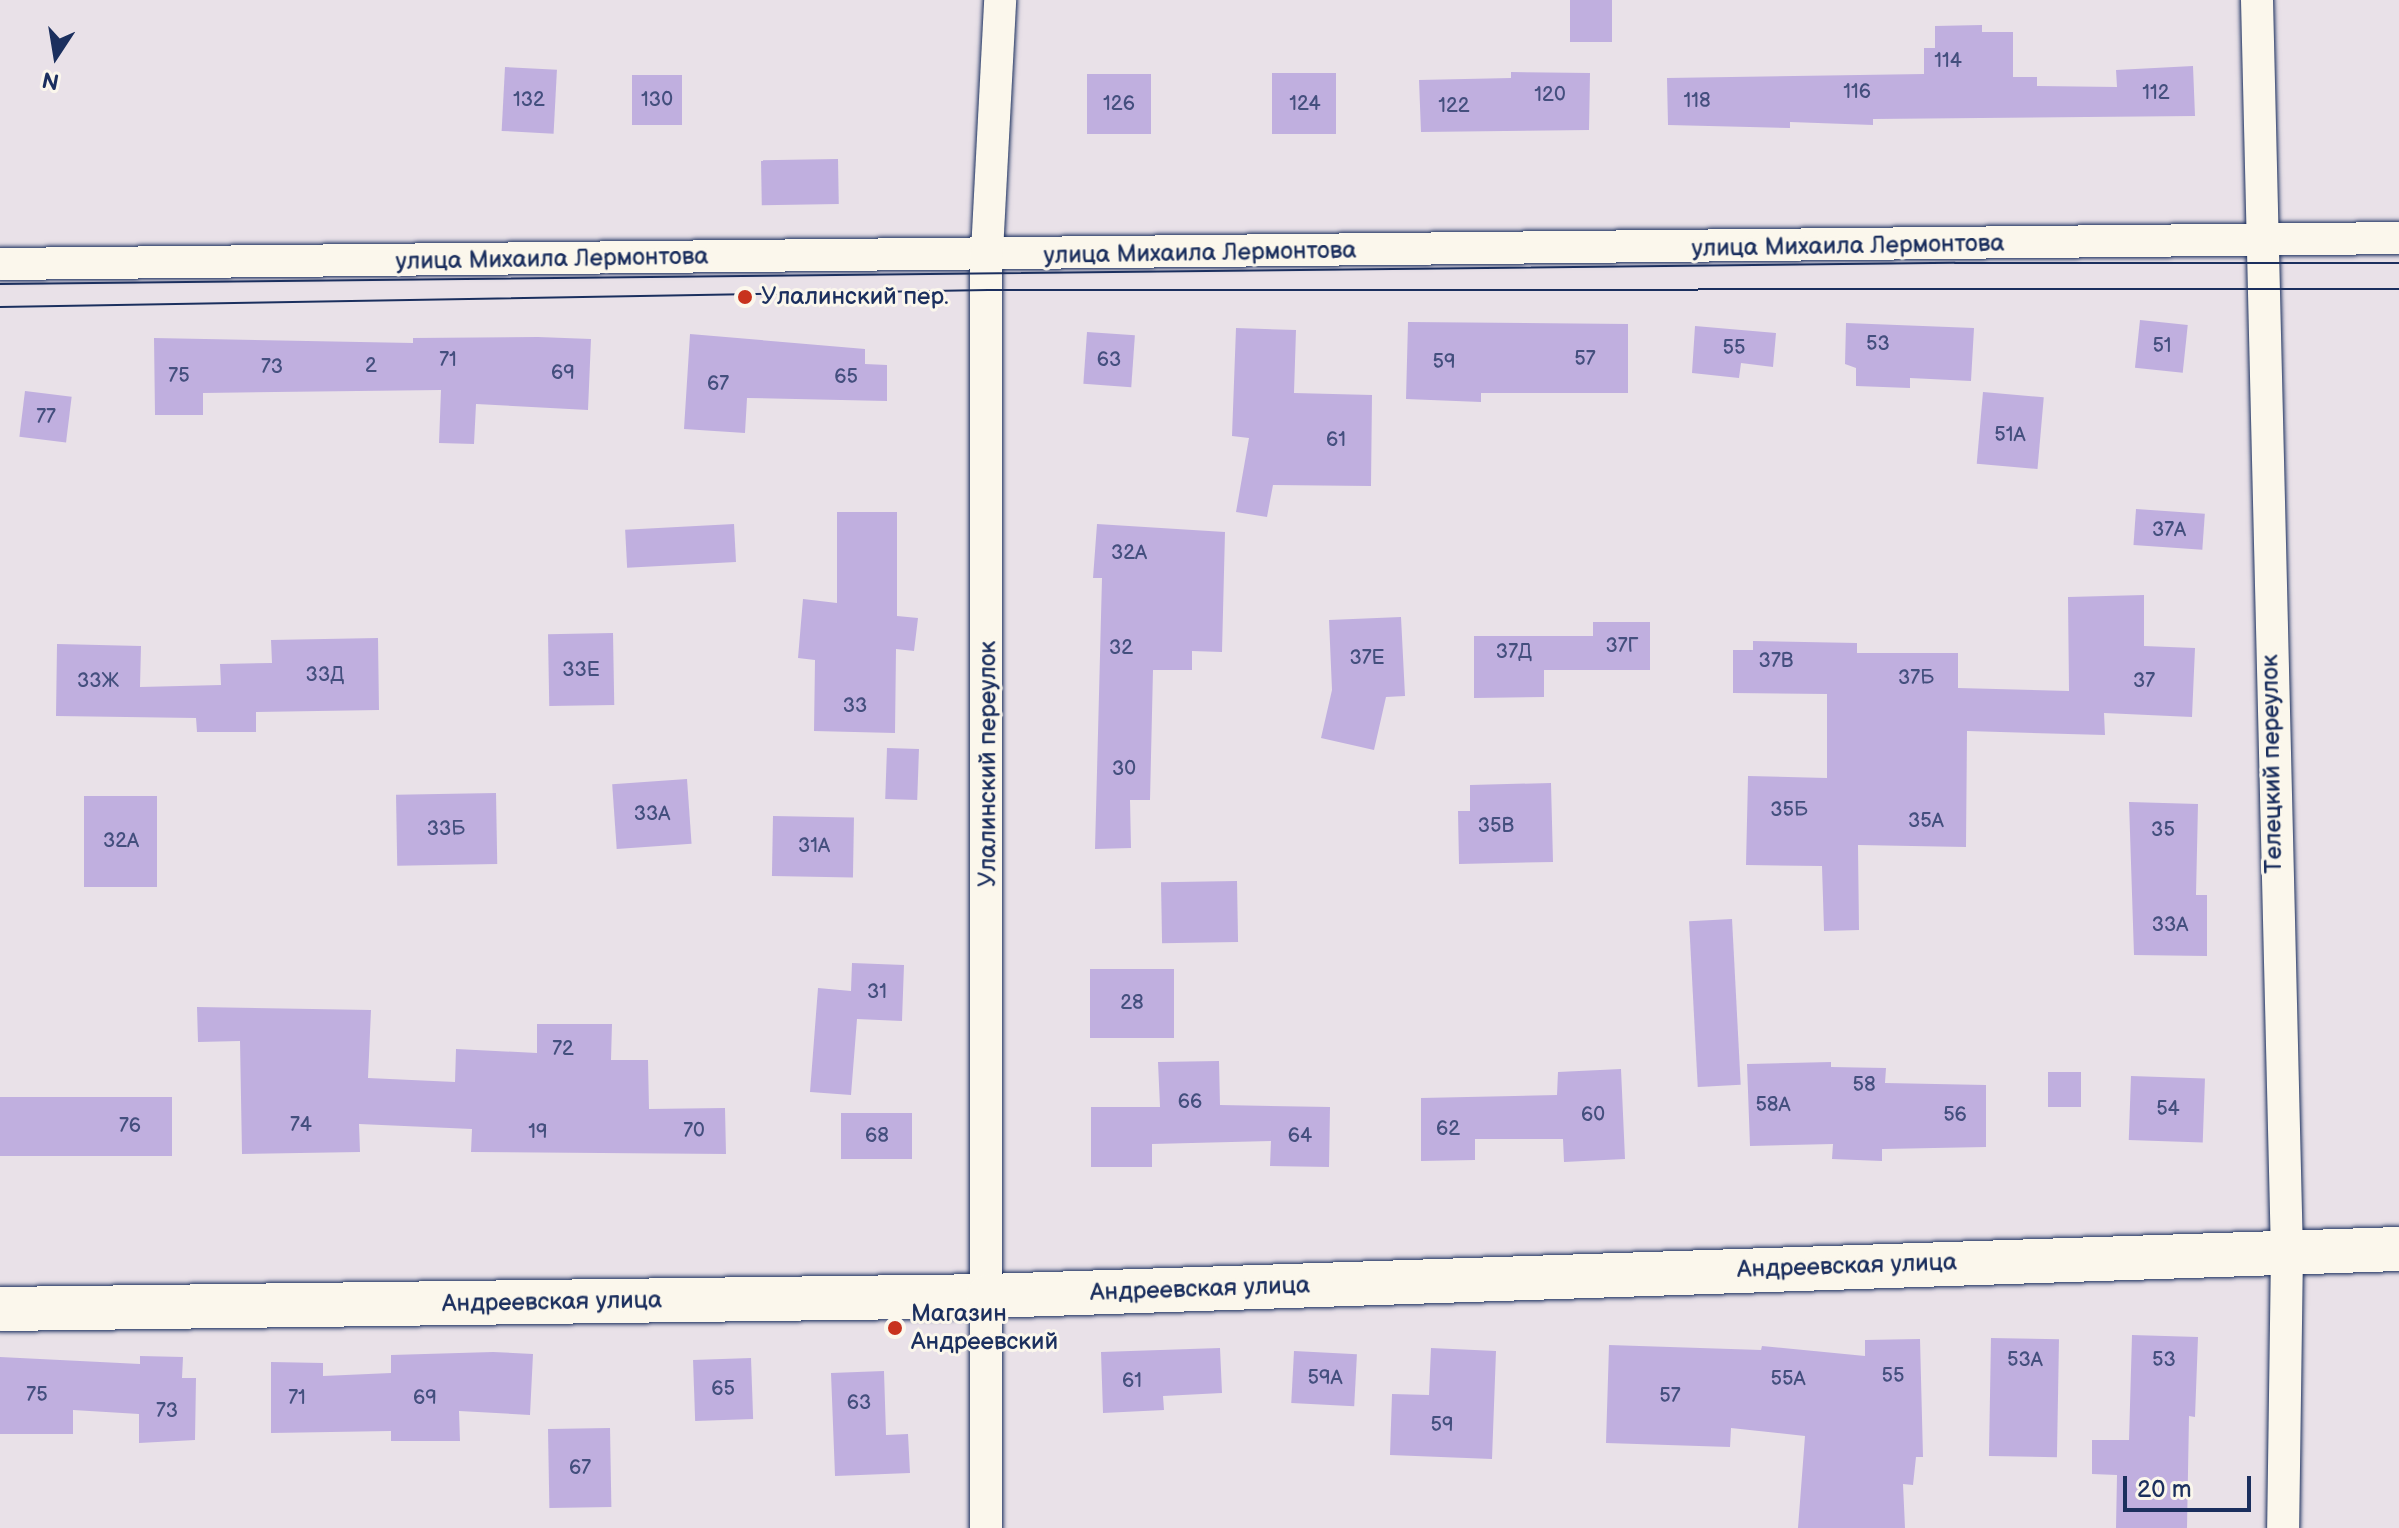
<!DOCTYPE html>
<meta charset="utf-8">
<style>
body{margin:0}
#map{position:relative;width:2399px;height:1528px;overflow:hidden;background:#e9e1e8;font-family:"Balsamiq Sans",sans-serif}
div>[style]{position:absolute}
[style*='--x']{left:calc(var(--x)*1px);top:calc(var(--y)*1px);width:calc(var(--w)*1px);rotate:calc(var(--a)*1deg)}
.building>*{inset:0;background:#c0afdf;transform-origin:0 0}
.roads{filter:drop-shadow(0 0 2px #1b2f5e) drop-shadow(0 0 2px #1b2f5e)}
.street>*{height:32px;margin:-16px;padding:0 16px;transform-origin:16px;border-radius:16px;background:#fbf7ec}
.secondary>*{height:44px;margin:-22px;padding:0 22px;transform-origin:22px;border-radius:22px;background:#fbf7ec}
.tram>*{height:2px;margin:-1px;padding:0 1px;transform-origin:1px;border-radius:1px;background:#1b2f5e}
.dots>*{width:22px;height:22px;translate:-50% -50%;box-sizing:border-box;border:4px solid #fbf7ec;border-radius:50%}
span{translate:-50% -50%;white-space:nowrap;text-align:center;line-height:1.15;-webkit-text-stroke:6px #fbf7ec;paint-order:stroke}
.number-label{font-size:20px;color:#444f7e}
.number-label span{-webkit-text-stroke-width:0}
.street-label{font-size:24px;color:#1b2f5e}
.poi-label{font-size:24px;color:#1b2f5e}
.left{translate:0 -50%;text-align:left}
.north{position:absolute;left:16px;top:16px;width:80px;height:80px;-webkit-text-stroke:6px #fbf7ec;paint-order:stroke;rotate:192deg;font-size:22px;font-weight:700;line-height:32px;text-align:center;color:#1b2f5e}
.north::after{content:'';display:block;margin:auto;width:28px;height:36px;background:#1b2f5e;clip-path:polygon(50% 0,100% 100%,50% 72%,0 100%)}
.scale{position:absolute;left:2123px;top:1476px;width:128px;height:36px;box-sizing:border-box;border:4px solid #1b2f5e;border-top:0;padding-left:10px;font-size:24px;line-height:28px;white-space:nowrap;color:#1b2f5e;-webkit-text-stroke:6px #fbf7ec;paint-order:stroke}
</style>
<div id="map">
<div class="building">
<div style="left:1570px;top:0;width:42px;height:42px"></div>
<div style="clip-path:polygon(1982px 25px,1982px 32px,2013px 32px,2013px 77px,2037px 77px,2037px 86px,2117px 87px,2116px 70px,2193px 66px,2195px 116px,1873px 119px,1873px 125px,1790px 122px,1790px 128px,1668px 125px,1667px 78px,1924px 74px,1924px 48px,1935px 48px,1935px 26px)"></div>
<div style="left:505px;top:67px;width:52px;height:64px;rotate:3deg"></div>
<div style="clip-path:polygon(1511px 72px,1590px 73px,1589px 130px,1421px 132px,1419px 80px,1511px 78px)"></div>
<div style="left:1272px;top:73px;width:64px;height:61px"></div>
<div style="left:1087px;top:74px;width:64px;height:60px"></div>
<div style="left:682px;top:75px;width:50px;height:50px;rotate:90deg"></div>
<div style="left:838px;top:159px;width:45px;height:77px;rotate:89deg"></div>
<div style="left:2140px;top:320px;width:48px;height:48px;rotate:6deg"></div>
<div style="clip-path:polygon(1408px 322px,1628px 324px,1628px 393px,1481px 393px,1481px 402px,1406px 399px)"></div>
<div style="clip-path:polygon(1846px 323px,1974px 328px,1971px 381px,1910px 378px,1910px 388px,1856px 386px,1856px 368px,1845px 364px)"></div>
<div style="clip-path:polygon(1695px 326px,1776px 333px,1773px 367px,1741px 363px,1739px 378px,1692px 373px)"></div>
<div style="clip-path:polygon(1236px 328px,1296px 330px,1294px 393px,1372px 395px,1371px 486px,1273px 485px,1267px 517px,1236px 512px,1249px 438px,1232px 436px)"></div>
<div style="left:1087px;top:332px;width:48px;height:52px;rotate:4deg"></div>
<div style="clip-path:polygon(690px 334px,865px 349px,865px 364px,887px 365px,887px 401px,747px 398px,745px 433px,684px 429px)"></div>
<div style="clip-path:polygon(538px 337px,591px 339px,588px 410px,476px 404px,474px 444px,439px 443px,441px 390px,203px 393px,203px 415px,155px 415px,154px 338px,413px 343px,413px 338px)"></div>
<div style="left:25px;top:391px;width:47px;height:46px;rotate:7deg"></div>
<div style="left:1983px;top:392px;width:61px;height:72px;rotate:5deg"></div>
<div style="left:2136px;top:509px;width:69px;height:36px;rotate:4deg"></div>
<div style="clip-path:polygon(837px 512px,897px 512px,897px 616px,918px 618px,914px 651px,896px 649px,895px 733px,814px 731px,815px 660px,798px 658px,803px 599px,837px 603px)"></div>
<div style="left:734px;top:524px;width:38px;height:109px;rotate:87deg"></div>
<div style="clip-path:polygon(1097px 524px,1225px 532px,1222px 652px,1192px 651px,1192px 670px,1153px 670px,1150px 800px,1130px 800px,1131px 848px,1095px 849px,1102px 578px,1093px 578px)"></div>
<div style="clip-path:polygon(2144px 595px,2144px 646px,2195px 648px,2192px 717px,2104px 713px,2105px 735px,1967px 731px,1966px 847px,1858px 845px,1859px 930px,1824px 931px,1822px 866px,1746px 865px,1748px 776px,1827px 778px,1827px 694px,1733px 693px,1733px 650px,1753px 650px,1753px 641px,1857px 643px,1857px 653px,1958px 653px,1958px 688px,2069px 691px,2068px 597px)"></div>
<div style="clip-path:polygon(1401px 617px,1405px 696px,1386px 697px,1374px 750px,1321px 738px,1332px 690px,1329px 620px)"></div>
<div style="clip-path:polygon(1593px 622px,1650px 622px,1650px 670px,1544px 670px,1544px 697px,1474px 698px,1474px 636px,1593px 636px)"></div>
<div style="left:613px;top:633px;width:72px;height:65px;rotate:89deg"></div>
<div style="clip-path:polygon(378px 638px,379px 710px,256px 712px,256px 732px,197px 732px,196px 718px,56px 716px,57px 644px,141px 646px,140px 687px,221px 685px,220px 664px,272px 663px,271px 640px)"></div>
<div style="left:887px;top:748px;width:32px;height:51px;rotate:2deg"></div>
<div style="left:687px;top:779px;width:65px;height:75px;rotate:86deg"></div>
<div style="clip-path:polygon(1551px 783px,1553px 862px,1459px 864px,1458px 811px,1470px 811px,1470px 785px)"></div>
<div style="left:496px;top:793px;width:71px;height:100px;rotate:89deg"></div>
<div style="left:84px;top:796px;width:73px;height:91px"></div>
<div style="clip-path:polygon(2129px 802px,2198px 804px,2196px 895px,2207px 895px,2207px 956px,2134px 955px)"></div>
<div style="left:773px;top:816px;width:81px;height:60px;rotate:1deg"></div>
<div style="left:1237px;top:881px;width:61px;height:76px;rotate:89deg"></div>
<div style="left:1732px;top:919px;width:166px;height:43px;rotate:87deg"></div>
<div style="clip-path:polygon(852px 963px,904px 965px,902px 1021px,857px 1019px,851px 1095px,810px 1092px,818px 988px,851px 991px)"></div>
<div style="left:1090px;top:969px;width:84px;height:69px"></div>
<div style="clip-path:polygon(197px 1007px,371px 1010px,368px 1078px,455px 1082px,456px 1049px,537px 1053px,537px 1024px,612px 1024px,611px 1060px,648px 1060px,649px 1109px,725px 1108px,726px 1154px,471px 1152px,472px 1129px,359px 1124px,360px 1152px,242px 1154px,240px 1041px,198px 1042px)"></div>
<div style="clip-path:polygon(1219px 1061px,1220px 1105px,1330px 1107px,1329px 1167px,1270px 1166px,1271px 1141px,1152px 1144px,1152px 1167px,1091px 1167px,1091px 1107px,1160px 1107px,1158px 1062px)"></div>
<div style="clip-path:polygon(1831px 1062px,1831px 1067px,1886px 1068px,1885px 1083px,1986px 1085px,1986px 1147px,1882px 1149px,1882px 1161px,1832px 1159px,1833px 1144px,1750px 1146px,1747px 1064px)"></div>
<div style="clip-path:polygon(1621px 1069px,1625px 1159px,1564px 1162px,1563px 1139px,1475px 1139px,1475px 1160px,1421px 1161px,1421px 1098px,1557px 1095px,1558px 1072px)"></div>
<div style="left:2048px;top:1072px;width:33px;height:35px"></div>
<div style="left:2131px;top:1076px;width:74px;height:64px;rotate:2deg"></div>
<div style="left:172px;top:1097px;width:59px;height:172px;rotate:90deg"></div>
<div style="left:841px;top:1113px;width:71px;height:46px"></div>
<div style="clip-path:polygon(2132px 1335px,2198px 1337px,2195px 1417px,2189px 1416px,2187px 1528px,2116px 1528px,2117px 1475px,2092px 1474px,2092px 1440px,2129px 1440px)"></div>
<div style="left:1991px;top:1338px;width:68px;height:118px;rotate:1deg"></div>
<div style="clip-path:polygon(1920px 1339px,1923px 1457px,1916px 1457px,1913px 1485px,1903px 1484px,1905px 1528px,1798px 1528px,1805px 1436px,1731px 1428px,1730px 1447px,1606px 1443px,1609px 1345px,1761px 1350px,1762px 1346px,1865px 1356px,1865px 1340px)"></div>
<div style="clip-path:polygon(1220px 1348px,1222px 1393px,1163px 1396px,1164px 1410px,1103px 1413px,1101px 1352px)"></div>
<div style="clip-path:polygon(1431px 1348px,1496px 1351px,1492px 1459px,1390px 1455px,1392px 1394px,1429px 1395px)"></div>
<div style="left:1294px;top:1351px;width:63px;height:52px;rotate:3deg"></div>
<div style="clip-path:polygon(493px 1352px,533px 1354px,530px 1415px,459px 1411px,460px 1441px,391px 1441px,391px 1431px,271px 1433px,271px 1362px,323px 1363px,323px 1376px,391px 1373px,391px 1355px)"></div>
<div style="clip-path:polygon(140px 1356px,183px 1357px,182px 1378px,196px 1378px,195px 1440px,139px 1443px,139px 1414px,73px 1410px,73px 1434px,0 1434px,0 1357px,140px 1364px)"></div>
<div style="left:751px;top:1358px;width:61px;height:58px;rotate:88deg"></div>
<div style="clip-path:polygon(884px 1371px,886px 1435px,908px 1434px,910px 1473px,835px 1476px,831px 1373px)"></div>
<div style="left:610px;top:1428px;width:79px;height:62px;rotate:89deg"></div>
</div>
<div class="roads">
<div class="street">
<div style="--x:2257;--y:0;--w:1252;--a:88.63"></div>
<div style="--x:2287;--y:1252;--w:276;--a:90.8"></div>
<div style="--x:0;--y:264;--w:2399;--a:-0.62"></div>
<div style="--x:986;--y:1528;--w:1257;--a:-90"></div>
<div style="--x:986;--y:271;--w:271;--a:-87"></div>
</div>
<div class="secondary">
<div style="--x:0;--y:1309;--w:989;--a:-0.75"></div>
<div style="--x:989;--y:1296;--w:1411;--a:-1.91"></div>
</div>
</div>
<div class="tram">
<div style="--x:0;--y:284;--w:1955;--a:-0.62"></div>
<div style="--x:1955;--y:263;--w:444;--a:0"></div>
<div style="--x:0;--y:307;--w:988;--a:-0.99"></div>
<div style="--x:988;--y:290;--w:1411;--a:-0.04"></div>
</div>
<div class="dots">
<div style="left:745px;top:297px;background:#c8321e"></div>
<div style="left:895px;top:1328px;background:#c8321e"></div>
</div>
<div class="number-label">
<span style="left:1948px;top:61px">114</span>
<span style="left:1857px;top:92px">116</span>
<span style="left:2156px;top:93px">112</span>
<span style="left:1550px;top:95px">120</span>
<span style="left:529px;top:100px">132</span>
<span style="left:657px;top:100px">130</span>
<span style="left:1697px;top:101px">118</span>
<span style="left:1119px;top:104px">126</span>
<span style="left:1305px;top:104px">124</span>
<span style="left:1454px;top:106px">122</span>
<span style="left:1878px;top:344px">53</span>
<span style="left:2162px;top:346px">51</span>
<span style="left:1734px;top:348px">55</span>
<span style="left:1585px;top:359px">57</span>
<span style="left:448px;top:360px">71</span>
<span style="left:1109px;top:360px">63</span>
<span style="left:1444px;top:362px">59</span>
<span style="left:371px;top:366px">2</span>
<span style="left:272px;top:367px">73</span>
<span style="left:563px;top:373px">69</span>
<span style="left:179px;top:376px">75</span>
<span style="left:846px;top:377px">65</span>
<span style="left:718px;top:384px">67</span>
<span style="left:46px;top:417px">77</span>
<span style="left:2010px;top:435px">51А</span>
<span style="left:1336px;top:440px">61</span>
<span style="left:2169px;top:530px">37А</span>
<span style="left:1129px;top:553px">32А</span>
<span style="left:1622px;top:646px">37Г</span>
<span style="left:1121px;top:648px">32</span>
<span style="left:1514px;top:652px">37Д</span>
<span style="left:1367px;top:658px">37Е</span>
<span style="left:1776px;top:661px">37В</span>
<span style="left:581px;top:670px">33Е</span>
<span style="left:325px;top:675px">33Д</span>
<span style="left:1916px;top:678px">37Б</span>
<span style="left:98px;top:681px">33Ж</span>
<span style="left:2144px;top:681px">37</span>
<span style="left:855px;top:706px">33</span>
<span style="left:1124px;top:769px">30</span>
<span style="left:1789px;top:810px">35Б</span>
<span style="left:652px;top:814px">33А</span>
<span style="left:1926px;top:821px">35А</span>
<span style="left:1496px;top:826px">35В</span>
<span style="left:446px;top:829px">33Б</span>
<span style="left:2163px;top:830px">35</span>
<span style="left:121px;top:841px">32А</span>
<span style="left:814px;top:846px">31А</span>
<span style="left:2170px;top:925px">33А</span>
<span style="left:877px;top:992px">31</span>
<span style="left:1132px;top:1003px">28</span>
<span style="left:563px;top:1049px">72</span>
<span style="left:1864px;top:1085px">58</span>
<span style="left:1190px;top:1102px">66</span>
<span style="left:1773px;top:1105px">58А</span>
<span style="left:2168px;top:1109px">54</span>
<span style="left:1593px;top:1115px">60</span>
<span style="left:1955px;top:1115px">56</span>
<span style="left:301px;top:1125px">74</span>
<span style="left:130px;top:1126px">76</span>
<span style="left:1448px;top:1129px">62</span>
<span style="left:694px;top:1131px">70</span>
<span style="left:538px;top:1132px">19</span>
<span style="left:877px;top:1136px">68</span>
<span style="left:1300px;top:1136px">64</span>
<span style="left:2025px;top:1360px">53А</span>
<span style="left:2164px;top:1360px">53</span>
<span style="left:1893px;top:1376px">55</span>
<span style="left:1325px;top:1378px">59А</span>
<span style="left:1788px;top:1379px">55А</span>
<span style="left:1132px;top:1381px">61</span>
<span style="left:723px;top:1389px">65</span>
<span style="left:37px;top:1395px">75</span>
<span style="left:1670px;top:1396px">57</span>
<span style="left:297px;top:1398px">71</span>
<span style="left:425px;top:1398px">69</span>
<span style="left:859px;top:1403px">63</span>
<span style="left:167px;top:1411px">73</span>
<span style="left:1442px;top:1425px">59</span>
<span style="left:580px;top:1468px">67</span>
</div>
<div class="street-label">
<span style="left:1848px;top:246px;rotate:-1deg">улица Михаила Лермонтова</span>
<span style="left:1200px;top:253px;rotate:-1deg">улица Михаила Лермонтова</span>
<span style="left:552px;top:259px;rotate:-1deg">улица Михаила Лермонтова</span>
<span style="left:988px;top:764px;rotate:-90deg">Улалинский переулок</span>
<span style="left:2272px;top:764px;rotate:-91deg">Телецкий переулок</span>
<span style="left:1847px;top:1266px;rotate:-2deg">Андреевская улица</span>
<span style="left:1200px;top:1289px;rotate:-2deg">Андреевская улица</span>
<span style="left:552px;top:1302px;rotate:-1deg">Андреевская улица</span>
</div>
<div class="poi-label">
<span class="left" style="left:761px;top:297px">Улалинский пер.</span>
<span class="left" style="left:911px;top:1328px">Магазин<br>Андреевский</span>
</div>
<div class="north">N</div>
<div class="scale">20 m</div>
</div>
